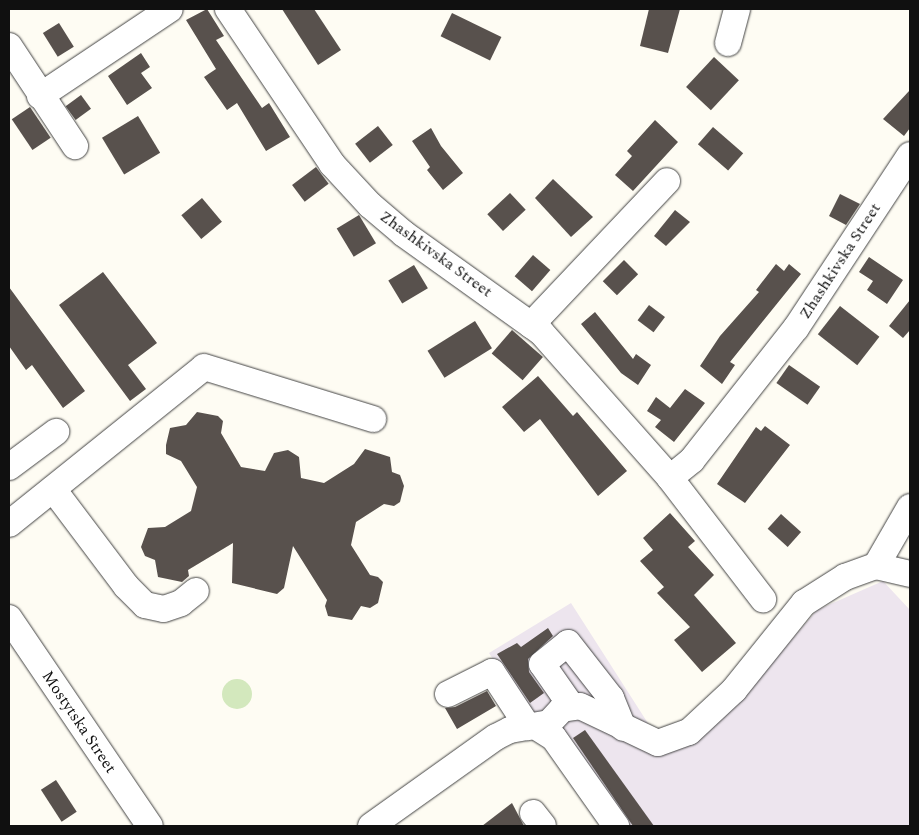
<!DOCTYPE html>
<style>
body{margin:0}
#map{position:relative;width:919px;height:835px;overflow:hidden;background:#fefcf3;font-family:Spectral,serif}
div>[style]{position:absolute}
[style*='--x']{left:calc(var(--x)*1px);top:calc(var(--y)*1px);width:calc(var(--w)*1px);rotate:calc(var(--a)*1deg)}
.industrial>*{inset:0;background:#ede5ee}
.green>*{inset:0;background:#d3e8bd}
.round{border-radius:50%}
.building>*{inset:0;background:#58514d;transform-origin:0 0}
.roads{filter:drop-shadow(0 0 1px #434343) drop-shadow(0 0 1px #434343)}
.minor>*{height:26px;margin:-13px;padding:0 13px;transform-origin:13px;border-radius:13px;background:#fff}
span{translate:-50% -50%;white-space:nowrap;text-align:center;line-height:1.15;-webkit-text-stroke:5px #fff;paint-order:stroke}
.street-label{font-size:16px;color:#101010}
.frame{position:absolute;inset:0;border:10px solid #101010;pointer-events:none}
</style>
<div id="map">
<div class="industrial">
<div style="clip-path:polygon(883px 581px,910px 610px,910px 826px,609px 826px,535px 726px,489px 653px,571px 603px,667px 753px,750px 688px,817px 610px)"></div>
</div>
<div class="green">
<div class="round" style="left:222px;top:679px;width:30px;height:30px"></div>
</div>
<div class="building">
<div style="clip-path:polygon(207px 9px,224px 36px,216px 40px,262px 108px,269px 103px,290px 137px,266px 151px,237px 103px,227px 110px,204px 77px,216px 69px,186px 20px)"></div>
<div style="clip-path:polygon(282px 9px,314px 9px,341px 50px,318px 65px)"></div>
<div style="clip-path:polygon(649px 9px,680px 9px,668px 53px,640px 46px)"></div>
<div style="left:452px;top:13px;width:55px;height:26px;rotate:26deg"></div>
<div style="left:59px;top:23px;width:28px;height:19px;rotate:58deg"></div>
<div style="clip-path:polygon(141px 53px,150px 67px,141px 73px,152px 88px,127px 105px,108px 76px)"></div>
<div style="left:714px;top:57px;width:34px;height:41px;rotate:43deg"></div>
<div style="clip-path:polygon(910px 90px,910px 128px,904px 136px,883px 119px)"></div>
<div style="left:81px;top:95px;width:17px;height:19px;rotate:54deg"></div>
<div style="left:30px;top:107px;width:37px;height:22px;rotate:56deg"></div>
<div style="left:138px;top:116px;width:43px;height:42px;rotate:59deg"></div>
<div style="clip-path:polygon(655px 120px,678px 142px,633px 191px,615px 175px,632px 156px,627px 151px)"></div>
<div style="left:378px;top:126px;width:24px;height:29px;rotate:52deg"></div>
<div style="left:713px;top:127px;width:40px;height:23px;rotate:41deg"></div>
<div style="clip-path:polygon(431px 128px,441px 146px,463px 173px,443px 190px,427px 170px,430px 167px,412px 141px)"></div>
<div style="left:316px;top:167px;width:21px;height:30px;rotate:53deg"></div>
<div style="clip-path:polygon(553px 179px,593px 217px,571px 237px,535px 198px)"></div>
<div style="left:510px;top:193px;width:23px;height:31px;rotate:47deg"></div>
<div style="clip-path:polygon(840px 194px,860px 204px,846px 225px,829px 216px)"></div>
<div style="left:202px;top:198px;width:31px;height:27px;rotate:50deg"></div>
<div style="clip-path:polygon(675px 210px,690px 222px,666px 246px,654px 236px)"></div>
<div style="left:359px;top:215px;width:33px;height:26px;rotate:59deg"></div>
<div style="left:533px;top:255px;width:23px;height:28px;rotate:41deg"></div>
<div style="clip-path:polygon(869px 257px,903px 280px,887px 304px,867px 290px,873px 281px,859px 272px)"></div>
<div style="left:624px;top:260px;width:20px;height:30px;rotate:45deg"></div>
<div style="clip-path:polygon(776px 264px,784px 271px,789px 264px,801px 274px,730px 362px,735px 365px,722px 384px,700px 366px,720px 336px,759px 292px,756px 290px)"></div>
<div style="left:414px;top:265px;width:27px;height:30px;rotate:59deg"></div>
<div style="clip-path:polygon(103px 272px,157px 343px,128px 365px,146px 389px,130px 401px,59px 305px)"></div>
<div style="clip-path:polygon(9px 287px,85px 391px,63px 408px,32px 365px,26px 370px,9px 346px)"></div>
<div style="clip-path:polygon(910px 300px,910px 330px,903px 338px,889px 326px)"></div>
<div style="left:649px;top:305px;width:20px;height:19px;rotate:37deg"></div>
<div style="left:840px;top:306px;width:50px;height:36px;rotate:38deg"></div>
<div style="clip-path:polygon(595px 312px,633px 359px,636px 354px,651px 365px,638px 385px,621px 373px,581px 324px)"></div>
<div style="left:475px;top:321px;width:32px;height:56px;rotate:58deg"></div>
<div style="left:512px;top:330px;width:41px;height:31px;rotate:41deg"></div>
<div style="left:789px;top:365px;width:38px;height:22px;rotate:35deg"></div>
<div style="clip-path:polygon(538px 376px,573px 416px,577px 412px,627px 471px,598px 496px,540px 419px,524px 432px,502px 407px)"></div>
<div style="clip-path:polygon(685px 389px,705px 403px,674px 442px,655px 427px,661px 420px,647px 411px,656px 397px,670px 408px)"></div>
<div style="clip-path:polygon(197px 412px,218px 416px,223px 421px,221px 433px,241px 467px,265px 471px,274px 453px,288px 450px,299px 457px,301px 478px,324px 483px,354px 464px,365px 449px,390px 457px,392px 472px,400px 475px,404px 486px,400px 502px,394px 506px,384px 504px,356px 522px,351px 545px,370px 575px,378px 577px,383px 582px,378px 603px,370px 608px,361px 606px,352px 620px,328px 616px,325px 606px,327px 600px,293px 546px,284px 588px,277px 594px,232px 583px,233px 543px,188px 570px,189px 576px,182px 582px,158px 577px,155px 560px,145px 556px,141px 547px,148px 528px,165px 527px,191px 511px,197px 487px,181px 461px,166px 454px,166px 445px,170px 428px,186px 425px)"></div>
<div style="clip-path:polygon(765px 426px,790px 445px,745px 503px,717px 484px,756px 427px,761px 431px)"></div>
<div style="clip-path:polygon(670px 513px,695px 541px,688px 547px,714px 575px,694px 595px,736px 643px,702px 672px,674px 640px,690px 627px,657px 593px,664px 587px,640px 561px,653px 550px,643px 538px)"></div>
<div style="left:781px;top:514px;width:27px;height:20px;rotate:42deg"></div>
<div style="clip-path:polygon(548px 628px,553px 636px,528px 659px,529px 672px,544px 693px,530px 703px,497px 654px,517px 643px,521px 647px)"></div>
<div style="clip-path:polygon(487px 691px,496px 706px,457px 729px,445px 708px,455px 707px)"></div>
<div style="clip-path:polygon(585px 730px,654px 826px,633px 826px,573px 738px)"></div>
<div style="left:56px;top:780px;width:38px;height:18px;rotate:57deg"></div>
<div style="clip-path:polygon(512px 803px,524px 826px,482px 826px)"></div>
</div>
<div class="roads">
<div class="minor">
<div style="--x:228;--y:9;--w:187;--a:56.1"></div>
<div style="--x:332;--y:164;--w:56;--a:47.2"></div>
<div style="--x:370;--y:205;--w:45;--a:40.5"></div>
<div style="--x:404;--y:234;--w:168;--a:35.6"></div>
<div style="--x:541;--y:332;--w:195;--a:48.5"></div>
<div style="--x:670;--y:478;--w:153;--a:52.5"></div>
<div style="--x:728;--y:43;--w:35;--a:-75"></div>
<div style="--x:9;--y:46;--w:120;--a:56.6"></div>
<div style="--x:40;--y:96;--w:156;--a:-33.8"></div>
<div style="--x:531;--y:325;--w:198;--a:-46.6"></div>
<div style="--x:9;--y:467;--w:59;--a:-36.7"></div>
<div style="--x:670;--y:478;--w:28;--a:-39"></div>
<div style="--x:692;--y:460;--w:168;--a:-51.8"></div>
<div style="--x:796;--y:328;--w:207;--a:-56.6"></div>
<div style="--x:53;--y:489;--w:121;--a:53"></div>
<div style="--x:126;--y:586;--w:27;--a:45"></div>
<div style="--x:145;--y:605;--w:19;--a:12"></div>
<div style="--x:164;--y:609;--w:18;--a:-19"></div>
<div style="--x:181;--y:603;--w:19;--a:-39"></div>
<div style="--x:9;--y:524;--w:250;--a:-38.8"></div>
<div style="--x:204;--y:367;--w:177;--a:17.1"></div>
<div style="--x:876;--y:566;--w:35;--a:13"></div>
<div style="--x:9;--y:618;--w:251;--a:55.9"></div>
<div style="--x:448;--y:694;--w:49;--a:-26.6"></div>
<div style="--x:492;--y:672;--w:66;--a:56.8"></div>
<div style="--x:572;--y:707;--w:52;--a:-124.9"></div>
<div style="--x:542;--y:664;--w:33;--a:-39"></div>
<div style="--x:568;--y:643;--w:70;--a:52"></div>
<div style="--x:611;--y:698;--w:32;--a:68"></div>
<div style="--x:535;--y:726;--w:22;--a:32"></div>
<div style="--x:554;--y:738;--w:108;--a:54.8"></div>
<div style="--x:533;--y:813;--w:16;--a:52"></div>
<div style="--x:371;--y:826;--w:153;--a:-35.5"></div>
<div style="--x:496;--y:737;--w:16;--a:-27"></div>
<div style="--x:510;--y:730;--w:40;--a:-10"></div>
<div style="--x:549;--y:723;--w:19;--a:-47"></div>
<div style="--x:562;--y:709;--w:18;--a:-9"></div>
<div style="--x:580;--y:706;--w:86;--a:25.4"></div>
<div style="--x:658;--y:743;--w:33;--a:-20"></div>
<div style="--x:689;--y:732;--w:62;--a:-43"></div>
<div style="--x:734;--y:690;--w:112;--a:-51.2"></div>
<div style="--x:804;--y:603;--w:49;--a:-32.4"></div>
<div style="--x:845;--y:577;--w:33;--a:-20"></div>
<div style="--x:876;--y:566;--w:68;--a:-60"></div>
</div>
</div>
<div class="street-label">
<span style="left:436px;top:254px;rotate:36deg">Zhashkivska Street</span>
<span style="left:840px;top:261px;rotate:-57deg">Zhashkivska Street</span>
<span style="left:79px;top:722px;rotate:56deg">Mostytska Street</span>
</div>
<div class="frame"></div>
</div>
